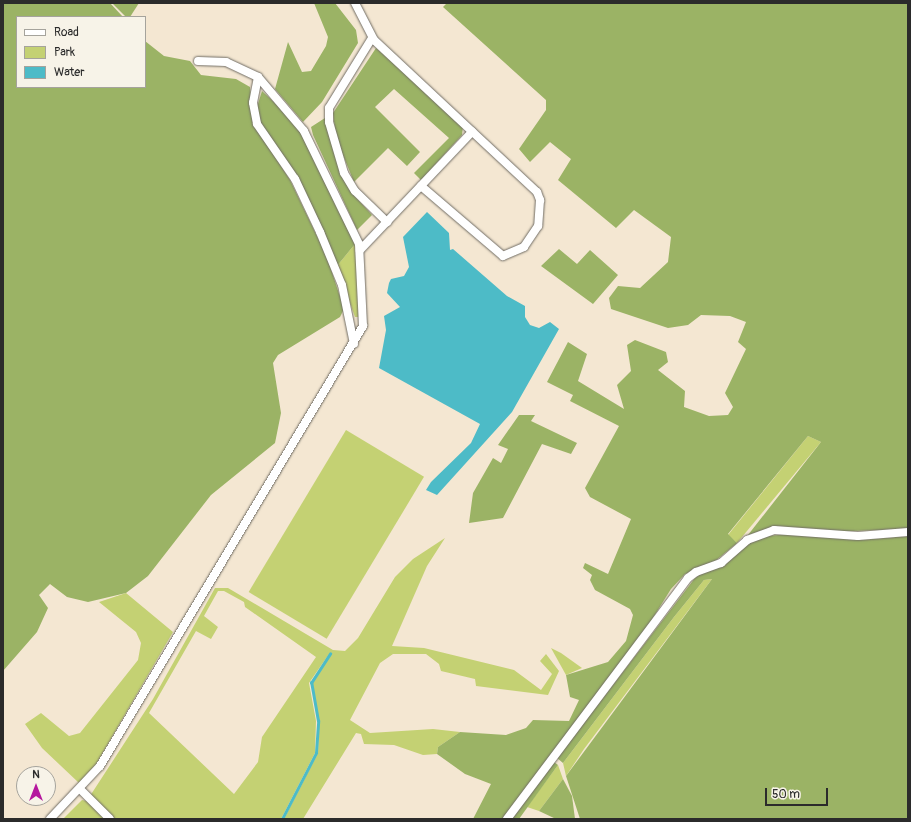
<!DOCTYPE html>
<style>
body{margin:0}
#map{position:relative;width:911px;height:822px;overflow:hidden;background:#f4e7d2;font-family:Pangolin,sans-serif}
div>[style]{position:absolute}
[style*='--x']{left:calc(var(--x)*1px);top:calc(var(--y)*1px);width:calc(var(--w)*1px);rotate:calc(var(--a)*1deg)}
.green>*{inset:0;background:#c4d173;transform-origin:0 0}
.forest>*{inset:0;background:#9bb365}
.water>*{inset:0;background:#4dbbc7}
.stream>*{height:2.5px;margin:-1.25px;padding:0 1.25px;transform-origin:1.25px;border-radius:1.25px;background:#4dbbc7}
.roads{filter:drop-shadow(0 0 1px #716d65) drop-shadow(0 0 1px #716d65)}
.minor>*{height:8px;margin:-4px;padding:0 4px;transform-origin:4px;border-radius:4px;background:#fff}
span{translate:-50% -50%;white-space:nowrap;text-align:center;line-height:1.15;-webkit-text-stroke:3.5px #f7f3e8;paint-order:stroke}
.frame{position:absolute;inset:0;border:4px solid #2b2b2b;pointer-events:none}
.legend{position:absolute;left:16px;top:16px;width:130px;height:72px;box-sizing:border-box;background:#f7f3e8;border:1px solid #a5a39c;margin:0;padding:5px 7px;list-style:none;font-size:12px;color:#2b2b2b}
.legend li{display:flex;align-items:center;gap:8px;height:20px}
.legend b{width:20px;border:1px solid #a5a39c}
.north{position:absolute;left:16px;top:766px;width:40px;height:40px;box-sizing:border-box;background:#f7f3e8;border:1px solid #a5a39c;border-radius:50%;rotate:0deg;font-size:11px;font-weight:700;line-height:16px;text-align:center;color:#2b2b2b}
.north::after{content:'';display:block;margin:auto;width:14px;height:18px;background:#b5179e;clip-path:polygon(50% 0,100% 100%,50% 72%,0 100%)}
.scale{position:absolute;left:765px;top:788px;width:63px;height:18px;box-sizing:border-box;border:2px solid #2b2b2b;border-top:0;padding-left:5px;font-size:12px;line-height:14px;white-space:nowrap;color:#2b2b2b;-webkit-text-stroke:3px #f7f3e8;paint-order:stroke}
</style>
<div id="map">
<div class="green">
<div style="clip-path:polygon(355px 244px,360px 317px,355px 317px,337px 266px)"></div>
<div style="left:346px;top:430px;width:91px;height:189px;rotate:31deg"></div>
<div style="clip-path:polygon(808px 436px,821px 442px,737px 543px,728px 535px)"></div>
<div style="clip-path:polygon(evenodd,445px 538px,427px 566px,392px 646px,424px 648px,514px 670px,541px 690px,552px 674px,540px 661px,546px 654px,559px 671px,548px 695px,476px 686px,475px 679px,441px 671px,439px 664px,426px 654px,393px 654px,380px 663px,350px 720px,370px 733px,433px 729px,460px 732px,438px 747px,437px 754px,423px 755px,394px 745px,364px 744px,361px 734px,356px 733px,303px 819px,284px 819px,318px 753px,319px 720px,312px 683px,329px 654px,309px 683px,316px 721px,315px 753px,281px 819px,113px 819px,90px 796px,153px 699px,215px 588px,228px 588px,333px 650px,345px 651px,358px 638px,395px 577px,413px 559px,445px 538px,218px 591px,224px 591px,244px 602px,245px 607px,316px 657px,262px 737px,258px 762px,234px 794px,149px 713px,196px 631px,211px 639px,218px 627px,204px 616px,218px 591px)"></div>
<div style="clip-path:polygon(712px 579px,584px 749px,566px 776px,563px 763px,674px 617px,704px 580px)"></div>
<div style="clip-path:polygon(126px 593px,173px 632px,95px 766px,79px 783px,42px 748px,25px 724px,41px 713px,69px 736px,80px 733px,138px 660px,141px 643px,136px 632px,99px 602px)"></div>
<div style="clip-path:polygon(551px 648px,561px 653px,582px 668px,566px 675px)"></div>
<div style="clip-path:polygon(558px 765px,563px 779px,539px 811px,527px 807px)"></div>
<div style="clip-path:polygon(82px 800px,87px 801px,105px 819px,63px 819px)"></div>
</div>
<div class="forest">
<div style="clip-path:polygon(3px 3px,110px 3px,123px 17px,17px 17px,17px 87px,145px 87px,145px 41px,164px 56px,190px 61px,201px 75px,236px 79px,250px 87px,253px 123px,290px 180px,327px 257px,344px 309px,340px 317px,278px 355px,273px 363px,281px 413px,275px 443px,211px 495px,148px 576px,126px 593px,88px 602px,67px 597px,50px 584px,39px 595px,48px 608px,37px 632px,3px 671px)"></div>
<div style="clip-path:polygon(112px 3px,139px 3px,130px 17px,126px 17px)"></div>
<div style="clip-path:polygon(314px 3px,335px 3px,356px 30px,358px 43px,322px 102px,303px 122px,275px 89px,288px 42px,302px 72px,311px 71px,326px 46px,328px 37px)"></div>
<div style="clip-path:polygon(447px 3px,908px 3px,908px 529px,825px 532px,776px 526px,748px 535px,821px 442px,808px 436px,728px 534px,737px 543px,714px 562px,685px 574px,671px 589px,636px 645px,503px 819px,473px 819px,491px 784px,465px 774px,437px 754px,438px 747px,460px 732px,506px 735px,526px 728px,533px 720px,569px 721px,579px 700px,570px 697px,566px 675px,608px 662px,626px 641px,633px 615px,630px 609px,595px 590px,590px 580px,592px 575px,583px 568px,585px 563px,608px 574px,631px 519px,590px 497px,585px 488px,619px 426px,570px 401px,573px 395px,547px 382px,568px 342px,587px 354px,578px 381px,624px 409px,617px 385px,631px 371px,627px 345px,635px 340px,666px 352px,668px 362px,658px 370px,685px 391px,684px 407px,709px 416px,728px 415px,733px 407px,725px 393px,746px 349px,738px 342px,746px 322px,730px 316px,701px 315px,688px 325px,668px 328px,611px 309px,609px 298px,618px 286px,640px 288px,668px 262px,671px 237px,634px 210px,616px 228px,558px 180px,571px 159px,550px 142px,530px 162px,519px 149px,546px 110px,546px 100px,443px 7px)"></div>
<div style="clip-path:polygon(376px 48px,463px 126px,462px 135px,421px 180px,414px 173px,449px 138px,394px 89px,375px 107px,420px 152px,407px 166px,388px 148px,354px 182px,336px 138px,333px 113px)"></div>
<div style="clip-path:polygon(262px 91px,290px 117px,306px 141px,355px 244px,337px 266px,259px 119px,257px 107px)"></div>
<div style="clip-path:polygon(325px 118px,340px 172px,350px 191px,372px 215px,357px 230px,313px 135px,311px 127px)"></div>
<div style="clip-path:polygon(559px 249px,577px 264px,590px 250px,618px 275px,593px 304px,541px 266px)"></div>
<div style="clip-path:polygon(519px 415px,535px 415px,531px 421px,577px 443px,571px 454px,542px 444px,503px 518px,469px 523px,473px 493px,493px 458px,501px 463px,508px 449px,498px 445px)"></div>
<div style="clip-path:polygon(792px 534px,861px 540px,908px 536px,908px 819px,580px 819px,566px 776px,712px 579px,704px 580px,674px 617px,563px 763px,557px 758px,695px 578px,750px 542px,765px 536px)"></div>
<div style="clip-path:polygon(554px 762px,558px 765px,519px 819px,510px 819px)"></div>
<div style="clip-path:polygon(563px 779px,572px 796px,575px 819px,556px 819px,539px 811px)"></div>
</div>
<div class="water">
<div style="clip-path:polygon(427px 212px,449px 233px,450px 250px,453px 249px,507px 296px,525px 306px,525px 317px,530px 325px,539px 328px,550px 322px,559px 329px,512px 412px,437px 495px,426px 490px,431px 482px,471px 443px,480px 424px,379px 368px,386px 330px,384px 316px,400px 307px,387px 293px,389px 283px,391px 279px,404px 276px,409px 267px,403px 237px)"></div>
</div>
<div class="stream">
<div style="--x:282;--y:819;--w:74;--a:-62.7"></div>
<div style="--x:316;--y:753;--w:32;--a:-86"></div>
<div style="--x:318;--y:721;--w:39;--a:-100"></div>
<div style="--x:311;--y:683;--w:35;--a:-57"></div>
</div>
<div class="roads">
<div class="minor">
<div style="--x:355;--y:3;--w:42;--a:62.8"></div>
<div style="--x:374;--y:40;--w:223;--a:43"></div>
<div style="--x:537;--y:192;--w:9;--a:69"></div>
<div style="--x:540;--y:200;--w:26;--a:94"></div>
<div style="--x:538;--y:226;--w:25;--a:124"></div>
<div style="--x:524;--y:247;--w:23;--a:157"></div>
<div style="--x:503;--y:256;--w:108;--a:-139.5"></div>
<div style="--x:372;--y:38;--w:82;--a:121.6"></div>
<div style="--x:329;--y:108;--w:14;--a:90"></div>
<div style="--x:329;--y:122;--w:53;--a:73.6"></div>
<div style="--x:344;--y:173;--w:21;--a:59"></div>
<div style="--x:355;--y:191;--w:45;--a:44.1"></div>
<div style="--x:258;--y:77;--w:26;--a:101"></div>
<div style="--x:253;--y:103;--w:21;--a:79"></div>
<div style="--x:257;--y:124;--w:67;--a:55.4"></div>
<div style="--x:295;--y:179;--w:59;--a:64.7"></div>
<div style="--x:320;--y:232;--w:57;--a:67.5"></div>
<div style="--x:342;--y:285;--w:60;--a:78.5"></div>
<div style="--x:360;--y:250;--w:163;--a:-46.5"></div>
<div style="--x:80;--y:789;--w:42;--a:45"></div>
<div style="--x:50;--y:819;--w:73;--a:-46.7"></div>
<div style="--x:100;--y:766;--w:513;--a:-59.13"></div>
<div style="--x:363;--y:326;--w:82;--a:-92.8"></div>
<div style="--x:359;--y:244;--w:126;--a:-116"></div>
<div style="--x:304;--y:131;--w:71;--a:-130.4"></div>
<div style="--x:258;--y:77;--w:35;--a:-155"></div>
<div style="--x:226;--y:62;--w:28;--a:-178"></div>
<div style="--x:507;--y:819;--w:301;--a:-53.1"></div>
<div style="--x:688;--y:578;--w:10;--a:-37"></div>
<div style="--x:696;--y:572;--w:27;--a:-20"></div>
<div style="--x:721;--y:563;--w:35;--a:-41"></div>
<div style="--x:747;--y:540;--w:29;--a:-20"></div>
<div style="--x:774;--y:530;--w:84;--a:4.1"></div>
<div style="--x:858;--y:536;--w:50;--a:-4.6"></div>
</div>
</div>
<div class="frame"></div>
<ul class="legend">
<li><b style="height:5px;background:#fff"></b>Road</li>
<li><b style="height:11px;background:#c4d173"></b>Park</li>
<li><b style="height:11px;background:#4dbbc7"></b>Water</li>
</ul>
<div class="north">N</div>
<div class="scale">50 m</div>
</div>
